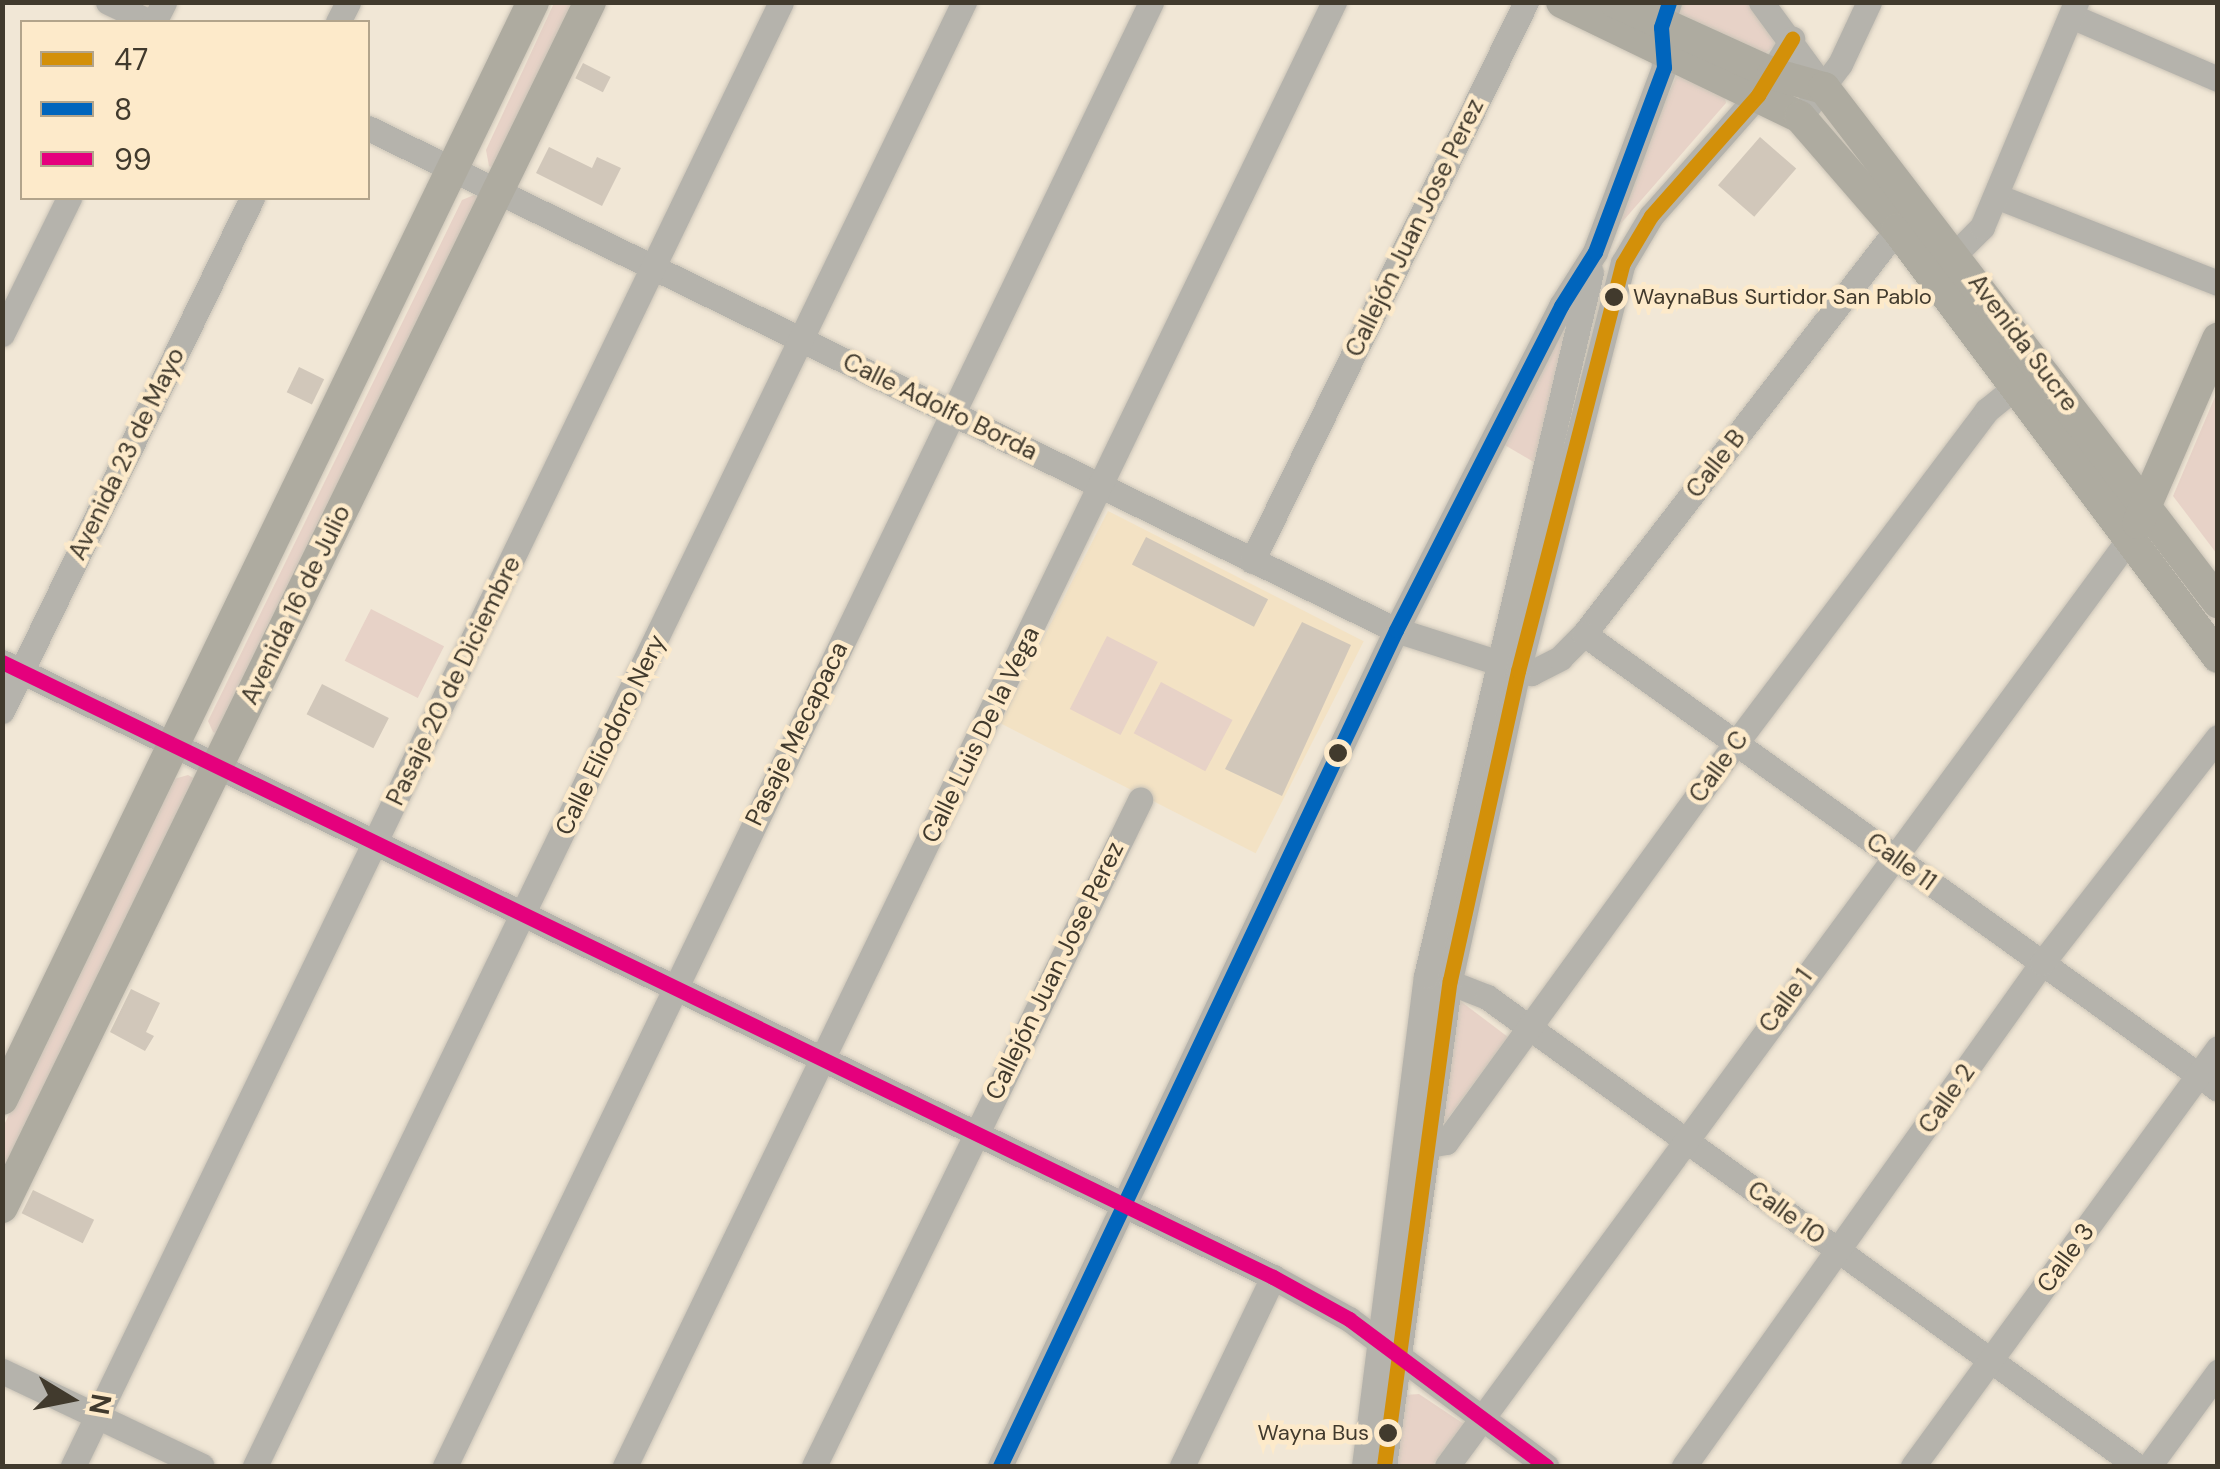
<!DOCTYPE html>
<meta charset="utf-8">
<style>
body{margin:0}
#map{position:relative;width:2220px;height:1469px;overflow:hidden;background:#f1e7d6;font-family:"DM Sans",sans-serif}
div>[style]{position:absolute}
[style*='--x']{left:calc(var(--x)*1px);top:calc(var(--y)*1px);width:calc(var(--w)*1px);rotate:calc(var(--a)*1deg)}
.built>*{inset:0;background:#f3e2c4;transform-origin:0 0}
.green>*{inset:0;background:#e7d2c7;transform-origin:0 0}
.building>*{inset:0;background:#d1c7ba;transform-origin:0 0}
.roads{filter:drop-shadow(0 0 2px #cbc4b7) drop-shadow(0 0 2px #cbc4b7)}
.minor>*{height:25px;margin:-12.5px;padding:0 12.5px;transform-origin:12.5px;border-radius:12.5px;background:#b5b3ac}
.major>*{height:32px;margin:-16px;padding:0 16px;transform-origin:16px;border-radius:16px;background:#aeaba0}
.bus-1>*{height:15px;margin:-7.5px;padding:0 7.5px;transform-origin:7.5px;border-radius:7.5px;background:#d39009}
.bus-2>*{height:15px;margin:-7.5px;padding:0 7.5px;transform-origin:7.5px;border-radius:7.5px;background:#0065bd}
.bus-3>*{height:15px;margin:-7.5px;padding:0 7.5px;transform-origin:7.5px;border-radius:7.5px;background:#e5007d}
.dots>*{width:28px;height:28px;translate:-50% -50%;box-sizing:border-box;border:5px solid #fdeaca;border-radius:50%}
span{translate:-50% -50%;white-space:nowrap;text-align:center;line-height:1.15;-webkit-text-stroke:9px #fdeaca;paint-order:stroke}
.bus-label{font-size:22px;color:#413a2d}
.left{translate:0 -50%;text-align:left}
.right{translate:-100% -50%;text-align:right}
.street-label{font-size:25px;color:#413a2d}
.frame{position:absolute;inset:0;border:5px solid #413a2d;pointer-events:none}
.legend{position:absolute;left:20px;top:20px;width:350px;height:180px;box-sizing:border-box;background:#fdeaca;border:2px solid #b2a48b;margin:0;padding:12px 18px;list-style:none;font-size:30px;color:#413a2d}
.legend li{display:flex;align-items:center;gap:20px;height:50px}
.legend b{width:50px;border:2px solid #b2a48b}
.north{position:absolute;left:20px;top:1349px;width:100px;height:100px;-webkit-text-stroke:8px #fdeaca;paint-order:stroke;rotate:100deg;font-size:28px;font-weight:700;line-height:40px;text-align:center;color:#413a2d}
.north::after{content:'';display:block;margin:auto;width:35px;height:45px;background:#413a2d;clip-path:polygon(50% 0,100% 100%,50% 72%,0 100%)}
</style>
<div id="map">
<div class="built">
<div style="left:1108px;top:511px;width:287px;height:238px;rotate:27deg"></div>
</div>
<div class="green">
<div style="clip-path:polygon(1675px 2px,1751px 3px,1776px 45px,1763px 55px,1680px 19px)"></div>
<div style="clip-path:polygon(554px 3px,586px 3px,497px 170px,489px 166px,486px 150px)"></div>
<div style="clip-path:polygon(1683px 76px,1724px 94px,1726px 103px,1616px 229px,1610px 227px,1676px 77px)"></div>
<div style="clip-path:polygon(474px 195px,483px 199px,221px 735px,213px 732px,208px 721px,462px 200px)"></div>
<div style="clip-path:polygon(1570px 299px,1575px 306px,1537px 464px,1503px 444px)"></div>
<div style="clip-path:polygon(2217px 392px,2217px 554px,2173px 496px)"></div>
<div style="left:371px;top:609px;width:82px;height:58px;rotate:27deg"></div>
<div style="left:1107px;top:636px;width:57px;height:82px;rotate:27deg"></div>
<div style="left:1161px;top:682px;width:81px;height:58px;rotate:28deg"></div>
<div style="clip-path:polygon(188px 775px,197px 780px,3px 1192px,3px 1127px,174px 779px)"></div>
<div style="clip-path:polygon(1459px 1000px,1508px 1037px,1445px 1122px,1441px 1120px)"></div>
<div style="clip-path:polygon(1419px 1394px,1464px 1424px,1432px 1466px,1394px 1466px,1405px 1395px)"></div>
</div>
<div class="building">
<div style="left:583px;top:63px;width:31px;height:17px;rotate:27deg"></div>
<div style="left:1760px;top:137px;width:48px;height:64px;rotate:41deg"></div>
<div style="clip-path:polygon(549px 147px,592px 168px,597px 157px,621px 168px,602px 206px,536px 173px)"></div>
<div style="left:299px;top:367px;width:28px;height:28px;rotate:26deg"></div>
<div style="left:1146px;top:537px;width:137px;height:31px;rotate:27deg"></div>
<div style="clip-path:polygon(1302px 622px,1351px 645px,1282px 796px,1225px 769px)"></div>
<div style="left:322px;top:684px;width:75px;height:34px;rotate:27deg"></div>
<div style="clip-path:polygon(131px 989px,160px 1003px,146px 1032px,154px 1036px,145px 1051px,110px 1032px)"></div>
<div style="left:33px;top:1190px;width:68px;height:26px;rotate:26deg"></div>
</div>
<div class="roads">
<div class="minor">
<div style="--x:108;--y:2;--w:47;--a:25.5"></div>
<div style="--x:1761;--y:2;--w:107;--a:53.8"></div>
<div style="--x:2071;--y:16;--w:160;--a:23.2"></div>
<div style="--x:154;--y:22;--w:22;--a:-63"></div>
<div style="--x:338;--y:22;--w:22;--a:-63"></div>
<div style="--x:1800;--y:117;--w:66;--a:-53"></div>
<div style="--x:1840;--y:64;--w:68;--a:-64.9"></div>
<div style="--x:368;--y:128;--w:1144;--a:26.03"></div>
<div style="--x:1396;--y:630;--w:142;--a:17.7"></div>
<div style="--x:1531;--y:673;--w:33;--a:-27"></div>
<div style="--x:1560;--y:658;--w:34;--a:-45"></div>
<div style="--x:1584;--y:634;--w:512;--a:-52.3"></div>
<div style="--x:1996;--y:196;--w:238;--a:21.4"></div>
<div style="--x:1956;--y:253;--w:37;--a:-45"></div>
<div style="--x:1982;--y:227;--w:244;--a:-67.3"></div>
<div style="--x:2;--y:334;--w:152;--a:-63.8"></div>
<div style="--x:1252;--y:561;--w:623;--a:-63.89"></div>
<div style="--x:1584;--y:634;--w:780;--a:35.67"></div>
<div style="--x:2;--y:662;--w:1412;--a:25.82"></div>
<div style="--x:1273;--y:1277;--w:87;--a:28.9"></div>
<div style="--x:1349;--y:1319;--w:246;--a:36.7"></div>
<div style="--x:2;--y:711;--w:571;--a:-64.02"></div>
<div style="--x:1436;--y:977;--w:55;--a:21.4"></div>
<div style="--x:1487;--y:997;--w:802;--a:35.81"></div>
<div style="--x:1429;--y:1145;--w:17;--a:-10"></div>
<div style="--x:1446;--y:1142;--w:493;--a:-54"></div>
<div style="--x:1736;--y:743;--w:417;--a:-53"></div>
<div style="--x:1987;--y:410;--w:36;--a:-39"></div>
<div style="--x:2;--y:1371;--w:221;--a:25.4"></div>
<div style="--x:73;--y:1466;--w:1626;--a:-64.19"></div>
<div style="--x:255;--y:1466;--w:1627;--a:-64.16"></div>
<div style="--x:445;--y:1466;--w:1625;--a:-64.25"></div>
<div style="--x:625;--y:1466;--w:1627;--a:-64.16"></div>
<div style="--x:814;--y:1466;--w:742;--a:-63.92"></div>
<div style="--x:1000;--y:1466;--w:925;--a:-64.65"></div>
<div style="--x:1396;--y:630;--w:364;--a:-63"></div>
<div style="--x:1561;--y:306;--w:64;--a:-57.8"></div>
<div style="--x:1595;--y:252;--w:197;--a:-69.5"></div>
<div style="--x:1664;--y:67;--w:40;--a:-94.3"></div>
<div style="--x:1661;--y:27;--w:26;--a:-72"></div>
<div style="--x:1182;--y:1466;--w:210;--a:-64.3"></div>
<div style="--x:1364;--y:1466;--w:494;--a:-82.8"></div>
<div style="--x:1426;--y:976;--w:723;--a:-76.81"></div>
<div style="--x:1384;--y:1466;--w:490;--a:-82.3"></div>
<div style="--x:1450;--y:980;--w:316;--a:-77.6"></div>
<div style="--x:1518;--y:671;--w:421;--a:-75.6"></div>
<div style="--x:1623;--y:263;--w:55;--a:-59.2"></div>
<div style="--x:1651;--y:216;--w:162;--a:-48.5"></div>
<div style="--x:1758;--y:95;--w:66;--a:-58.7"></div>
<div style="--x:1447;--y:1466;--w:1151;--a:-53.66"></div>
<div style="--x:1684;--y:1466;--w:617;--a:-54.56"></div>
<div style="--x:2042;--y:963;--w:286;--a:-52.1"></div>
<div style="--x:1913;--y:1466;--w:517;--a:-53.88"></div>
<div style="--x:2149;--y:1466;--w:117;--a:-53.7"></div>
</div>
<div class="major">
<div style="--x:1562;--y:2;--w:264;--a:25.8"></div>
<div style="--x:1800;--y:117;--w:148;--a:49.1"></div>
<div style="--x:1897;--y:229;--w:535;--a:53.13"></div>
<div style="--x:1615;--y:2;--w:174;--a:24.5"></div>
<div style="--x:1773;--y:74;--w:53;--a:15.4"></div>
<div style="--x:1824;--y:88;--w:648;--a:52.53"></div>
<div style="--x:2138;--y:523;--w:201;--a:-66.5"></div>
<div style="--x:2;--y:1099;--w:1219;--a:-64.17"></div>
<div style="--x:2;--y:1207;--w:1341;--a:-63.99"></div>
</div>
</div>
<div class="bus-1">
<div style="--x:1384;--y:1466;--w:490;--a:-82.3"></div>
<div style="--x:1450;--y:980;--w:316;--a:-77.6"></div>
<div style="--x:1518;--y:671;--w:421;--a:-75.6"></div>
<div style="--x:1623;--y:263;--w:55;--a:-59.2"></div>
<div style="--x:1651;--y:216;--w:162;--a:-48.5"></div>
<div style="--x:1758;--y:95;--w:66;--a:-58.7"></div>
</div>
<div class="bus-2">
<div style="--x:1000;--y:1466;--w:925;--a:-64.65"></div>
<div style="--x:1396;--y:630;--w:364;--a:-63"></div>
<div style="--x:1561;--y:306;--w:64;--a:-57.8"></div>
<div style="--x:1595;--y:252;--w:197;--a:-69.5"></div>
<div style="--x:1664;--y:67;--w:40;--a:-94.3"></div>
<div style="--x:1661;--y:27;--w:26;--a:-72"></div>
</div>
<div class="bus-3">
<div style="--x:2;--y:662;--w:1412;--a:25.82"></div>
<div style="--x:1273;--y:1277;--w:87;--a:28.9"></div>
<div style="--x:1349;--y:1319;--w:246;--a:36.7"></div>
</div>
<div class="dots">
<div style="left:1614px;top:297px;background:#413a2d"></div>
<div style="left:1338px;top:753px;background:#413a2d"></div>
<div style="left:1388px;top:1433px;background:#413a2d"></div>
</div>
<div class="bus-label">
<span class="left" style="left:1633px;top:297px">WaynaBus Surtidor San Pablo</span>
<span class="right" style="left:1369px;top:1433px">Wayna Bus</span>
</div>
<div class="street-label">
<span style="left:1415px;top:228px;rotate:-64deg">Callejón Juan Jose Perez</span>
<span style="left:2023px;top:343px;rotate:53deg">Avenida Sucre</span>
<span style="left:940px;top:407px;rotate:26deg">Calle Adolfo Borda</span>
<span style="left:127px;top:454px;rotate:-64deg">Avenida 23 de Mayo</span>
<span style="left:1716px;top:464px;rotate:-52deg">Calle B</span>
<span style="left:296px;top:605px;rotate:-64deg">Avenida 16 de Julio</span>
<span style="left:454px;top:681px;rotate:-64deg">Pasaje 20 de Diciembre</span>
<span style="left:797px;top:734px;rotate:-64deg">Pasaje Mecapaca</span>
<span style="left:611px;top:735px;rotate:-64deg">Calle Eliodoro Nery</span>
<span style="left:981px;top:735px;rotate:-64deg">Calle Luis De la Vega</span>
<span style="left:1719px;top:767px;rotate:-54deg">Calle C</span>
<span style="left:1901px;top:862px;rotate:36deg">Calle 11</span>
<span style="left:1055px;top:971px;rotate:-64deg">Callejón Juan Jose Perez</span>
<span style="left:1786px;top:1001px;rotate:-54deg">Calle 1</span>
<span style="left:1947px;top:1099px;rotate:-55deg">Calle 2</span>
<span style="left:1786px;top:1213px;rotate:36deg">Calle 10</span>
<span style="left:2066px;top:1258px;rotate:-54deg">Calle 3</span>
</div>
<div class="frame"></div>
<ul class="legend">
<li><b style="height:12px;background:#d39009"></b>47</li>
<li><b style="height:12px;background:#0065bd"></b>8</li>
<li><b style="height:12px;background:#e5007d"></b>99</li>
</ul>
<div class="north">N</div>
</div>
